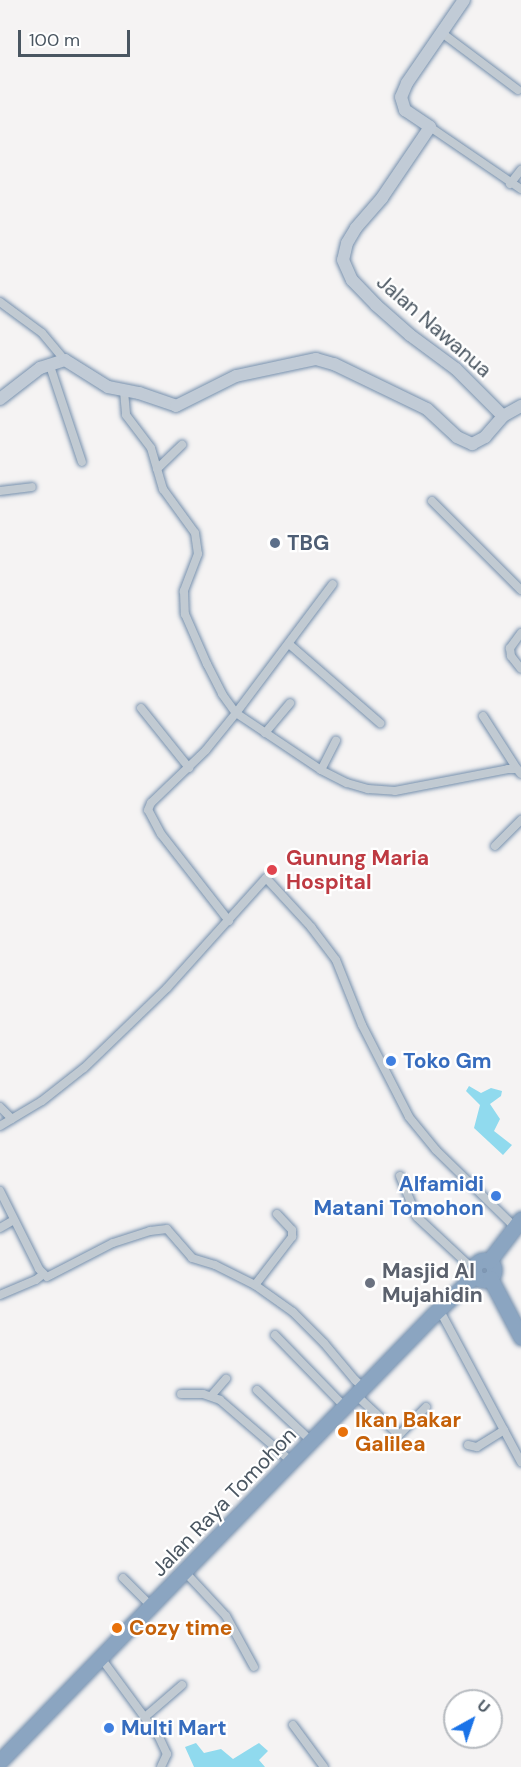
<!DOCTYPE html>
<style>
body{margin:0}
#map{position:relative;width:521px;height:1767px;overflow:hidden;background:#f5f3f3;font-family:"DM Sans",sans-serif}
div>[style]{position:absolute}
[style*='--x']{left:calc(var(--x)*1px);top:calc(var(--y)*1px);width:calc(var(--w)*1px);rotate:calc(var(--a)*1deg)}
.water>*{inset:0;background:#90daee}
.roads{filter:drop-shadow(0 0 2px #7690ad) drop-shadow(0 0 2px #7690ad)}
.street>*{height:8px;margin:-4px;padding:0 4px;transform-origin:4px;border-radius:4px;background:#c1cad2}
.secondary>*{height:12px;margin:-6px;padding:0 6px;transform-origin:6px;border-radius:6px;background:#c1cbd6}
.highway>*{height:15px;margin:-7.5px;padding:0 7.5px;transform-origin:7.5px;border-radius:7.5px;background:#8ba5c1}
.highway>.ring{margin:-7.5px;padding:0;box-sizing:content-box;background:none;border:15px solid #8ba5c1;border-radius:50%}
.dots>*{width:16px;height:16px;translate:-50% -50%;box-sizing:border-box;border:3px solid #fff;border-radius:50%}
span{translate:-50% -50%;white-space:nowrap;text-align:center;line-height:1.15;-webkit-text-stroke:4.5px #fff;paint-order:stroke}
.street-label{font-size:21px;color:#4a5661}
.service-label{font-size:21px;color:#4e5e75;font-weight:700}
.left{translate:0 -50%;text-align:left}
.health-label{font-size:21px;color:#be3a42;font-weight:700}
.shop-label{font-size:21px;color:#366cbe;font-weight:700}
.right{translate:-100% -50%;text-align:right}
.worship-label{font-size:21px;color:#5b616d;font-weight:700}
.food-label{font-size:21px;color:#c56008;font-weight:700}
.north{position:absolute;left:443px;top:1689px;width:60px;height:60px;box-sizing:border-box;background:#fff;border:2px solid #b7bbc0;border-radius:50%;rotate:40deg;font-size:16px;font-weight:700;line-height:24px;text-align:center;color:#4a5661}
.north::after{content:'';display:block;margin:auto;width:21px;height:27px;background:#1a73e8;clip-path:polygon(50% 0,100% 100%,50% 72%,0 100%)}
.scale{position:absolute;left:18px;top:30px;width:112px;height:27px;box-sizing:border-box;border:3px solid #4a5661;border-top:0;padding-left:8px;font-size:18px;line-height:21px;white-space:nowrap;color:#4a5661;-webkit-text-stroke:4px #fff;paint-order:stroke}
</style>
<div id="map">
<div class="water">
<div style="clip-path:polygon(469px 1086px,481px 1093px,491px 1088px,502px 1091px,501px 1096px,490px 1104px,500px 1119px,494px 1131px,512px 1145px,503px 1155px,474px 1128px,480px 1105px,466px 1091px)"></div>
<div style="clip-path:polygon(196px 1743px,204px 1753px,221px 1749px,233px 1759px,259px 1743px,268px 1751px,259px 1760px,265px 1767px,194px 1767px,185px 1747px)"></div>
</div>
<div class="roads">
<div class="street">
<div style="--x:442;--y:33;--w:95;--a:36.9"></div>
<div style="--x:430;--y:127;--w:110;--a:34.3"></div>
<div style="--x:510;--y:184;--w:18;--a:-52"></div>
<div style="--x:0;--y:302;--w:52;--a:36.4"></div>
<div style="--x:42;--y:333;--w:35;--a:50"></div>
<div style="--x:50;--y:366;--w:101;--a:71.6"></div>
<div style="--x:124;--y:391;--w:24;--a:85"></div>
<div style="--x:126;--y:415;--w:41;--a:52.9"></div>
<div style="--x:151;--y:448;--w:43;--a:73.7"></div>
<div style="--x:163;--y:489;--w:54;--a:54"></div>
<div style="--x:195;--y:533;--w:21;--a:82"></div>
<div style="--x:198;--y:554;--w:40;--a:111"></div>
<div style="--x:184;--y:591;--w:23;--a:88"></div>
<div style="--x:185;--y:614;--w:55;--a:66.3"></div>
<div style="--x:207;--y:664;--w:34;--a:63"></div>
<div style="--x:222;--y:694;--w:24;--a:54"></div>
<div style="--x:236;--y:713;--w:161;--a:-53.1"></div>
<div style="--x:157;--y:469;--w:35;--a:-44"></div>
<div style="--x:0;--y:491;--w:32;--a:-7"></div>
<div style="--x:432;--y:501;--w:126;--a:45"></div>
<div style="--x:521;--y:633;--w:19;--a:126"></div>
<div style="--x:510;--y:648;--w:8;--a:83"></div>
<div style="--x:511;--y:656;--w:16;--a:52"></div>
<div style="--x:289;--y:644;--w:121;--a:41"></div>
<div style="--x:141;--y:708;--w:77;--a:51.3"></div>
<div style="--x:483;--y:716;--w:63;--a:57.3"></div>
<div style="--x:265;--y:733;--w:39;--a:-50"></div>
<div style="--x:321;--y:770;--w:33;--a:-63"></div>
<div style="--x:495;--y:846;--w:37;--a:-45"></div>
<div style="--x:229;--y:921;--w:110;--a:-128"></div>
<div style="--x:161;--y:834;--w:27;--a:-118"></div>
<div style="--x:148;--y:810;--w:8;--a:-67"></div>
<div style="--x:151;--y:803;--w:76;--a:-43.9"></div>
<div style="--x:206;--y:750;--w:48;--a:-51"></div>
<div style="--x:236;--y:713;--w:102;--a:33.8"></div>
<div style="--x:321;--y:770;--w:29;--a:27"></div>
<div style="--x:347;--y:783;--w:22;--a:16"></div>
<div style="--x:368;--y:789;--w:27;--a:4"></div>
<div style="--x:395;--y:791;--w:115;--a:-11"></div>
<div style="--x:508;--y:769;--w:9;--a:0"></div>
<div style="--x:517;--y:769;--w:6;--a:51"></div>
<div style="--x:0;--y:1107;--w:17;--a:45"></div>
<div style="--x:0;--y:1126;--w:49;--a:-30.8"></div>
<div style="--x:42;--y:1101;--w:53;--a:-38.2"></div>
<div style="--x:84;--y:1068;--w:115;--a:-43.9"></div>
<div style="--x:167;--y:988;--w:148;--a:-48"></div>
<div style="--x:266;--y:878;--w:67;--a:47.4"></div>
<div style="--x:311;--y:927;--w:41;--a:52.9"></div>
<div style="--x:336;--y:960;--w:70;--a:68.2"></div>
<div style="--x:362;--y:1025;--w:103;--a:62.9"></div>
<div style="--x:409;--y:1117;--w:43;--a:50.7"></div>
<div style="--x:436;--y:1150;--w:110;--a:44.3"></div>
<div style="--x:400;--y:1176;--w:44;--a:67.5"></div>
<div style="--x:417;--y:1217;--w:78;--a:42.9"></div>
<div style="--x:0;--y:1191;--w:87;--a:63.4"></div>
<div style="--x:39;--y:1269;--w:11;--a:45"></div>
<div style="--x:47;--y:1277;--w:74;--a:-27.3"></div>
<div style="--x:113;--y:1243;--w:39;--a:-18"></div>
<div style="--x:150;--y:1231;--w:17;--a:-7"></div>
<div style="--x:167;--y:1229;--w:38;--a:49"></div>
<div style="--x:192;--y:1258;--w:24;--a:17"></div>
<div style="--x:215;--y:1265;--w:45;--a:26.6"></div>
<div style="--x:255;--y:1285;--w:47;--a:35.4"></div>
<div style="--x:293;--y:1312;--w:44;--a:45"></div>
<div style="--x:324;--y:1343;--w:48;--a:50"></div>
<div style="--x:355;--y:1380;--w:12;--a:42"></div>
<div style="--x:0;--y:1228;--w:16;--a:-30"></div>
<div style="--x:255;--y:1285;--w:61;--a:-52.4"></div>
<div style="--x:292;--y:1237;--w:7;--a:-90"></div>
<div style="--x:292;--y:1230;--w:22;--a:-133"></div>
<div style="--x:0;--y:1295;--w:39;--a:-23"></div>
<div style="--x:36;--y:1280;--w:8;--a:-40"></div>
<div style="--x:439;--y:1309;--w:174;--a:61.8"></div>
<div style="--x:275;--y:1335;--w:100;--a:45.8"></div>
<div style="--x:257;--y:1390;--w:76;--a:43.4"></div>
<div style="--x:181;--y:1394;--w:22;--a:0"></div>
<div style="--x:203;--y:1394;--w:18;--a:19"></div>
<div style="--x:220;--y:1400;--w:95;--a:40.7"></div>
<div style="--x:211;--y:1396;--w:23;--a:-49"></div>
<div style="--x:357;--y:1396;--w:57;--a:42.9"></div>
<div style="--x:399;--y:1435;--w:39;--a:-46"></div>
<div style="--x:468;--y:1445;--w:9;--a:13"></div>
<div style="--x:477;--y:1447;--w:32;--a:-32"></div>
<div style="--x:185;--y:1572;--w:60;--a:47"></div>
<div style="--x:226;--y:1616;--w:58;--a:61.2"></div>
<div style="--x:123;--y:1578;--w:40;--a:45"></div>
<div style="--x:101;--y:1658;--w:98;--a:53.7"></div>
<div style="--x:159;--y:1737;--w:19;--a:65"></div>
<div style="--x:167;--y:1754;--w:14;--a:115"></div>
<div style="--x:145;--y:1717;--w:49;--a:-40.9"></div>
<div style="--x:293;--y:1725;--w:52;--a:53.6"></div>
</div>
<div class="secondary">
<div style="--x:464;--y:0;--w:101;--a:124.5"></div>
<div style="--x:407;--y:83;--w:15;--a:113"></div>
<div style="--x:401;--y:97;--w:14;--a:73"></div>
<div style="--x:405;--y:110;--w:30;--a:34"></div>
<div style="--x:430;--y:127;--w:86;--a:124.1"></div>
<div style="--x:382;--y:198;--w:40;--a:131"></div>
<div style="--x:356;--y:228;--w:17;--a:121"></div>
<div style="--x:347;--y:243;--w:17;--a:103"></div>
<div style="--x:343;--y:260;--w:22;--a:66"></div>
<div style="--x:352;--y:280;--w:35;--a:46"></div>
<div style="--x:376;--y:305;--w:45;--a:41.4"></div>
<div style="--x:410;--y:335;--w:57;--a:36.5"></div>
<div style="--x:456;--y:369;--w:66;--a:45"></div>
<div style="--x:0;--y:399;--w:51;--a:-37.8"></div>
<div style="--x:40;--y:368;--w:26;--a:-18"></div>
<div style="--x:65;--y:360;--w:51;--a:32.1"></div>
<div style="--x:108;--y:387;--w:32;--a:11"></div>
<div style="--x:139;--y:393;--w:39;--a:19"></div>
<div style="--x:176;--y:406;--w:67;--a:-26.6"></div>
<div style="--x:236;--y:376;--w:82;--a:-12"></div>
<div style="--x:316;--y:359;--w:19;--a:16"></div>
<div style="--x:334;--y:364;--w:103;--a:25.8"></div>
<div style="--x:427;--y:409;--w:41;--a:43"></div>
<div style="--x:457;--y:437;--w:17;--a:25"></div>
<div style="--x:472;--y:444;--w:15;--a:-28"></div>
<div style="--x:485;--y:437;--w:28;--a:-49"></div>
<div style="--x:503;--y:416;--w:21;--a:-29"></div>
</div>
<div class="highway">
<div class="ring" style="left:474px;top:1260px;width:5px;height:5px"></div>
<div style="--x:489;--y:1261;--w:53;--a:-52.7"></div>
<div style="--x:490;--y:1278;--w:67;--a:62.3"></div>
<div style="--x:0;--y:1761;--w:622;--a:-45.85"></div>
<div style="--x:433;--y:1315;--w:58;--a:-43.6"></div>
</div>
</div>
<div class="dots">
<div style="left:275px;top:543px;background:#5c6f8a"></div>
<div style="left:272px;top:870px;background:#e0444e"></div>
<div style="left:391px;top:1061px;background:#3f7fe0"></div>
<div style="left:496px;top:1196px;background:#3f7fe0"></div>
<div style="left:370px;top:1283px;background:#6b7280"></div>
<div style="left:343px;top:1432px;background:#e8710a"></div>
<div style="left:117px;top:1628px;background:#e8710a"></div>
<div style="left:109px;top:1728px;background:#3f7fe0"></div>
</div>
<div class="street-label">
<span style="left:434px;top:326px;rotate:41deg">Jalan Nawanua</span>
<span style="left:224px;top:1502px;rotate:-46deg">Jalan Raya Tomohon</span>
</div>
<div class="service-label">
<span class="left" style="left:287px;top:543px">TBG</span>
</div>
<div class="health-label">
<span class="left" style="left:286px;top:870px">Gunung Maria<br>Hospital</span>
</div>
<div class="shop-label">
<span class="left" style="left:403px;top:1061px">Toko Gm</span>
<span class="right" style="left:484px;top:1196px">Alfamidi<br>Matani Tomohon</span>
<span class="left" style="left:121px;top:1728px">Multi Mart</span>
</div>
<div class="worship-label">
<span class="left" style="left:382px;top:1283px">Masjid Al<br>Mujahidin</span>
</div>
<div class="food-label">
<span class="left" style="left:355px;top:1432px">Ikan Bakar<br>Galilea</span>
<span class="left" style="left:129px;top:1628px">Cozy time</span>
</div>
<div class="north">U</div>
<div class="scale">100 m</div>
</div>
